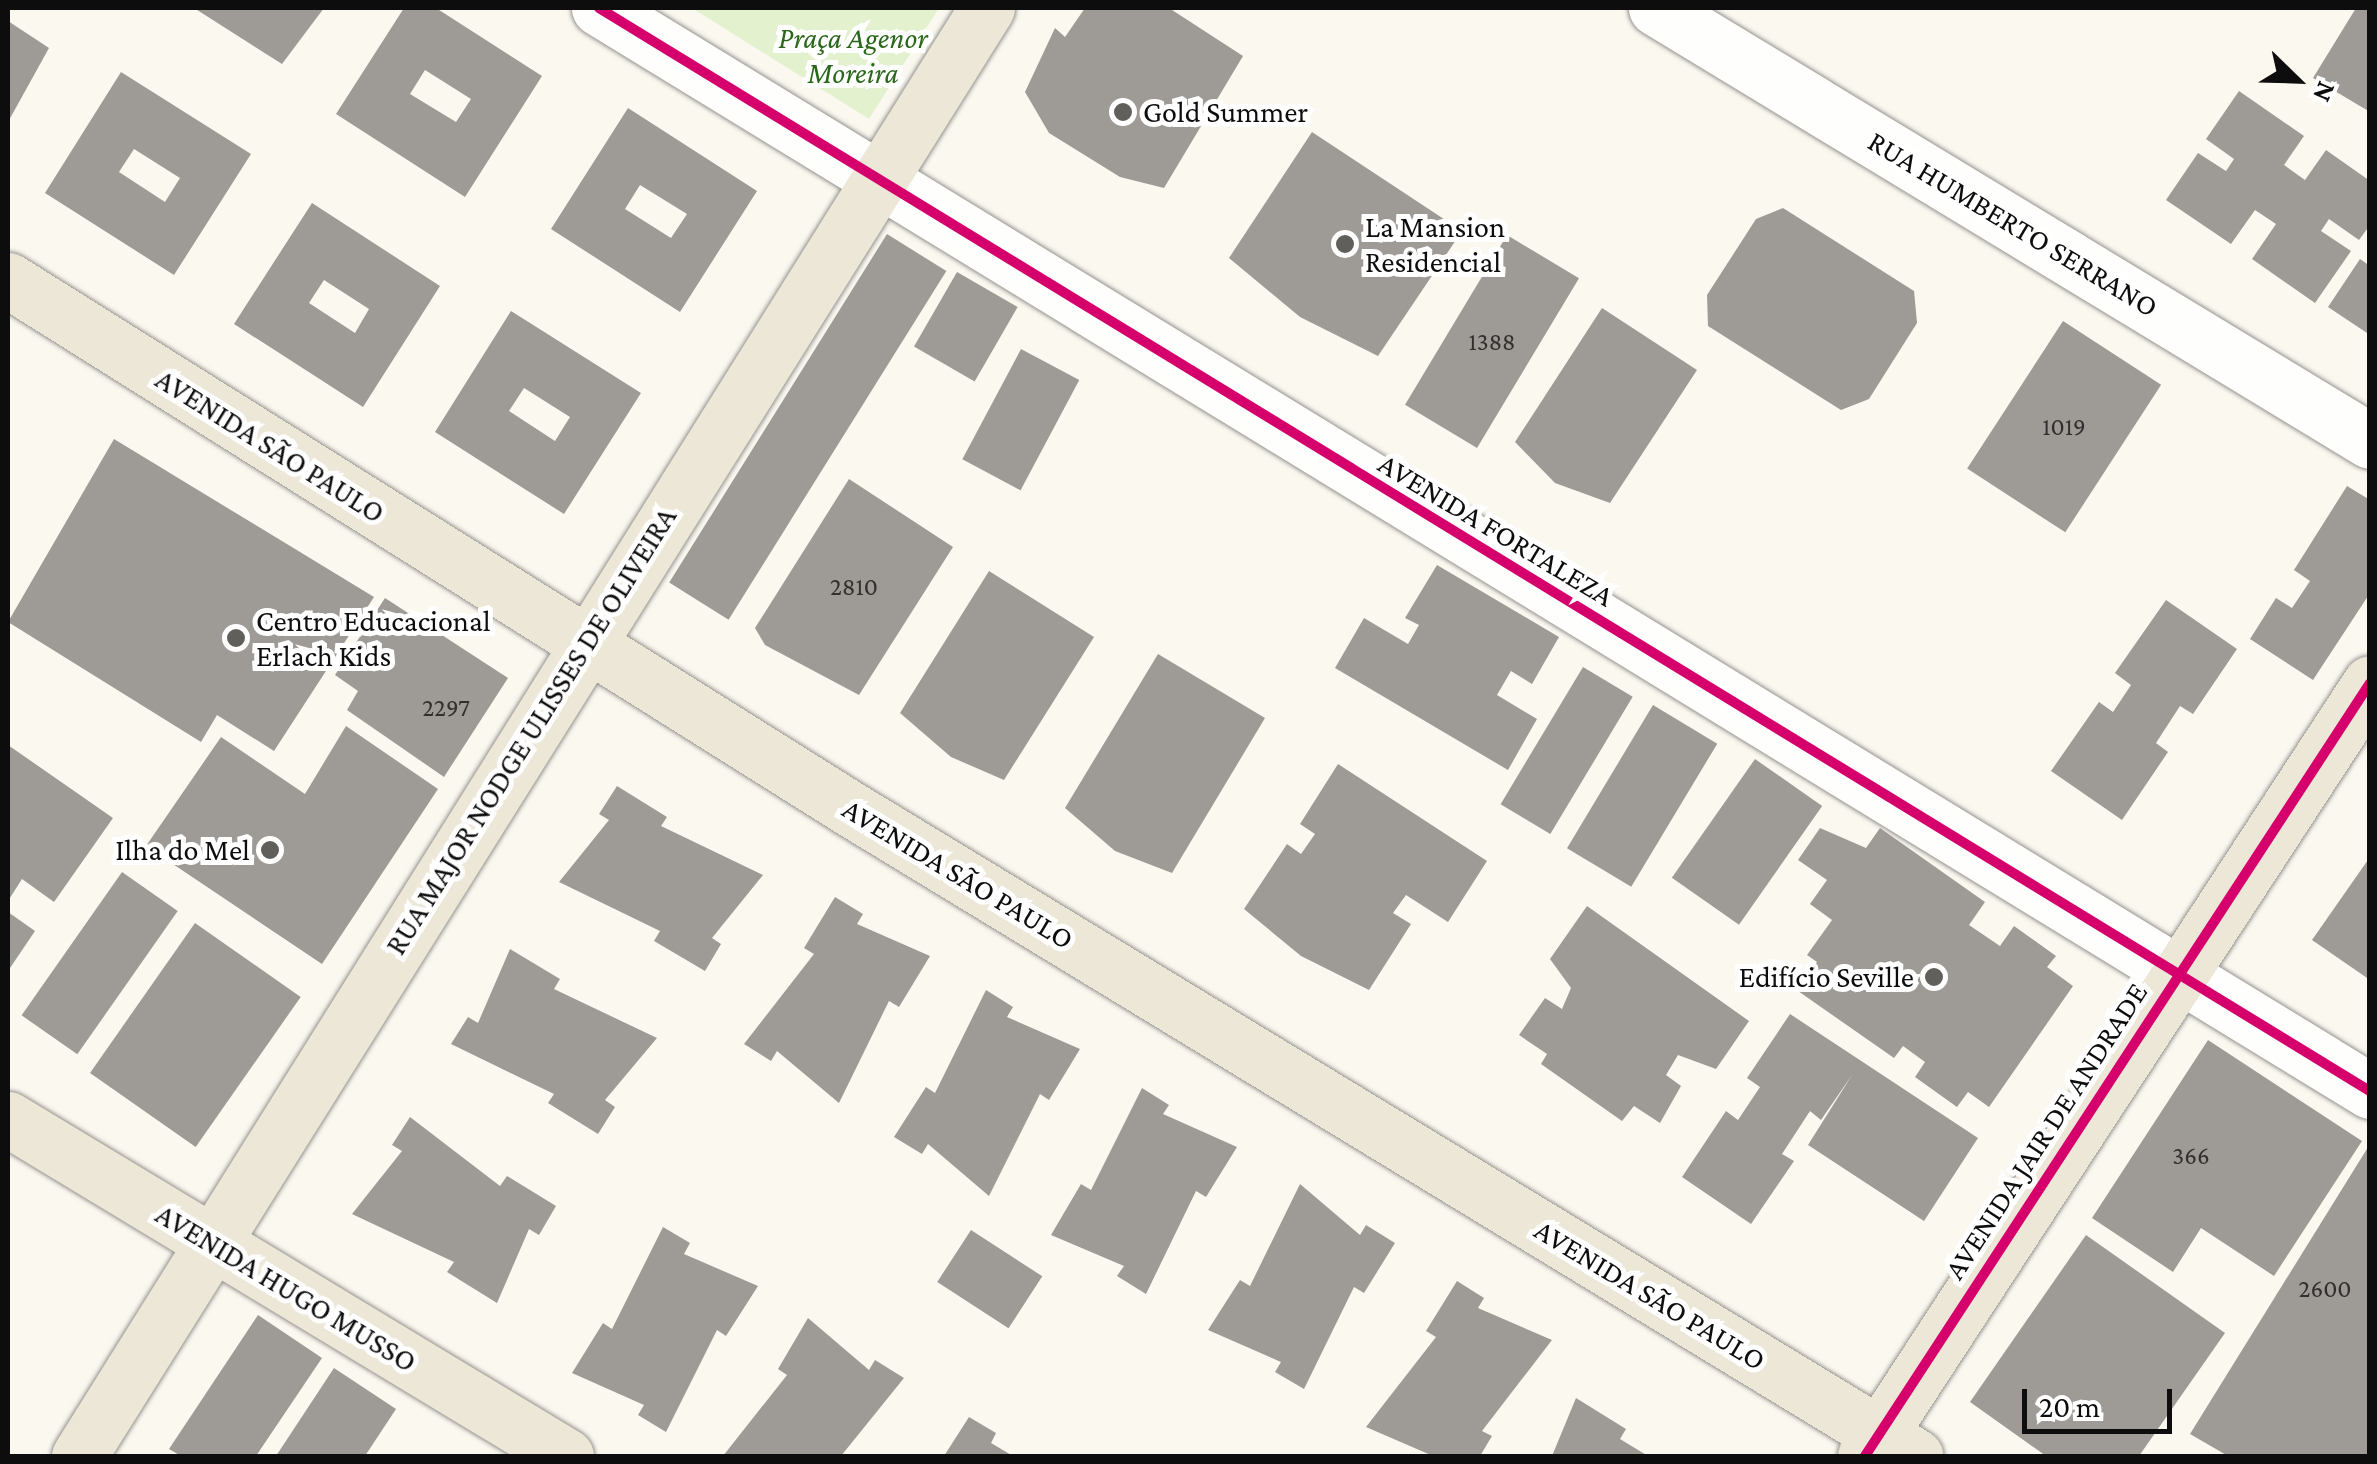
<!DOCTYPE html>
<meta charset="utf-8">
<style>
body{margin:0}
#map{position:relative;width:2377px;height:1464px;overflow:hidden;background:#fbf8f0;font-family:"Crimson Pro",serif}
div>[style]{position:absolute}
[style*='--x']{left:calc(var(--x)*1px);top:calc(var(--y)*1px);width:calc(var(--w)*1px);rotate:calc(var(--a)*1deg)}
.green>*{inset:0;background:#e3f1cf}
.building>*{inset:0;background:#9e9b96;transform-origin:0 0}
.roads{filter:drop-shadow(0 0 2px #94938f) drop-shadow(0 0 2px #94938f)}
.minor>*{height:55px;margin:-27.5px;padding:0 27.5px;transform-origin:27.5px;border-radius:27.5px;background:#fefefd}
.major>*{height:55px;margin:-27.5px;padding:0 27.5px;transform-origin:27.5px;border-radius:27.5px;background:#ede7d7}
.cycleway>*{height:10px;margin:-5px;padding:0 5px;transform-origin:5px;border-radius:5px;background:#d6006c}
.dots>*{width:28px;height:28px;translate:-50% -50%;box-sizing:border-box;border:5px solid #fff;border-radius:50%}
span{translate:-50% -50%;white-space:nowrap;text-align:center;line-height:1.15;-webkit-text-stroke:10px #fff;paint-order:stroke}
.number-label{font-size:25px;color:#31302f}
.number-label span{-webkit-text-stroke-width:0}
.park-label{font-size:30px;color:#2a671a;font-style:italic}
.poi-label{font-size:30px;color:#0d0d0d}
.left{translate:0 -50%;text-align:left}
.right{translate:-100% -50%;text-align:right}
.street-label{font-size:30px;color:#0d0d0d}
.frame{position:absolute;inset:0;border:10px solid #0d0d0d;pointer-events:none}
.north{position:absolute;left:2247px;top:30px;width:100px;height:100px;-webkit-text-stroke:8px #fff;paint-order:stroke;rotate:113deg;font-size:28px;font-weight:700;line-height:40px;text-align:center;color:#0d0d0d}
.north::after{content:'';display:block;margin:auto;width:35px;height:45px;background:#0d0d0d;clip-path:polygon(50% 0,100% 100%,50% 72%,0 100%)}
.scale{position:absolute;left:2022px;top:1389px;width:150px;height:45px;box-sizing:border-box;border:5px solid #0d0d0d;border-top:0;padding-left:12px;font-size:30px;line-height:35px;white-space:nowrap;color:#0d0d0d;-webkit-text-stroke:8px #fff;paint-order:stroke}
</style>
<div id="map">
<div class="green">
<div style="clip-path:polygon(692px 8px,939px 8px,869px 119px)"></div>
</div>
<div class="building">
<div style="clip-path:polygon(194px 8px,324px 8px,282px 64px)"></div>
<div style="clip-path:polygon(evenodd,404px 8px,436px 8px,542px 76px,465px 197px,336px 114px,404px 8px,425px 70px,471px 99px,456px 122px,410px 94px,425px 70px)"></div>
<div style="clip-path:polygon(1085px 8px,1169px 8px,1243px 56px,1164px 188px,1120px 177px,1049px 133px,1025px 92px,1055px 28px,1065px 37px)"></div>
<div style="clip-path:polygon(2356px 8px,2370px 8px,2370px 112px,2313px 78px)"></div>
<div style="clip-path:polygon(8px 21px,49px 48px,8px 122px)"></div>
<div style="clip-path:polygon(evenodd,121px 72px,251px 154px,174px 275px,45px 193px,121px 72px,134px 149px,180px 178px,165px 202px,119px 172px,134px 149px)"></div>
<div style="clip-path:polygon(2239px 91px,2304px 136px,2284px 165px,2305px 180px,2326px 150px,2370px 181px,2370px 225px,2359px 240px,2329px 219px,2321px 231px,2351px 251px,2315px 303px,2252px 259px,2276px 224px,2255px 210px,2231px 244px,2166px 200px,2198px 153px,2226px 171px,2234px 159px,2206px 139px)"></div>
<div style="clip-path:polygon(evenodd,628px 108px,757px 191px,680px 312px,551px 229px,628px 108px,640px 185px,687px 214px,671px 238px,625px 209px,640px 185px)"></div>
<div style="clip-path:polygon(1312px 132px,1462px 231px,1378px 356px,1300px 317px,1229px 258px)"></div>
<div style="clip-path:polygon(evenodd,312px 203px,440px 286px,363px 407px,234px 324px,312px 203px,324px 280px,369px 309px,355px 333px,309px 303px,324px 280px)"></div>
<div style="clip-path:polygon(1783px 208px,1914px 291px,1917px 323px,1869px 399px,1841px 410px,1708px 326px,1707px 295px,1756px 219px)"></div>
<div style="left:887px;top:234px;width:70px;height:411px;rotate:32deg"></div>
<div style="left:1507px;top:235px;width:84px;height:198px;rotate:31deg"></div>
<div style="clip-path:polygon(2360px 259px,2370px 266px,2370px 335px,2328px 307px)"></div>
<div style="left:957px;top:272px;width:70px;height:86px;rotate:30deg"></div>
<div style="clip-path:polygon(1602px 308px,1697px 370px,1610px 503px,1555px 483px,1515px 442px)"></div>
<div style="clip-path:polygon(evenodd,511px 311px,641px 393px,564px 514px,435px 432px,511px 311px,524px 388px,570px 417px,555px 441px,509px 411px,524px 388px)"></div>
<div style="left:2063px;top:321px;width:117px;height:176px;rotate:33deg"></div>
<div style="left:1021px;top:349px;width:66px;height:125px;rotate:28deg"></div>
<div style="clip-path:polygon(114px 439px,374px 597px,274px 751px,217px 715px,201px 742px,8px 622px)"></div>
<div style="clip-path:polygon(849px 479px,953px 547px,859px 695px,765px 645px,755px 628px)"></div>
<div style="clip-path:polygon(2347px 486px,2370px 500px,2370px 593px,2313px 680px,2250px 639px,2276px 598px,2292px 608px,2310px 581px,2294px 570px)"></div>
<div style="clip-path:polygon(1437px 565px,1559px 637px,1532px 684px,1511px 671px,1497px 695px,1537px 719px,1508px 770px,1335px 668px,1364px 618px,1408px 644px,1419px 625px,1405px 618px)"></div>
<div style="clip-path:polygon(989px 571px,1094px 637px,1004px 780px,951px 757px,900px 713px)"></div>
<div style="clip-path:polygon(385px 598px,508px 678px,444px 777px,347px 710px,358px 691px,335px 675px)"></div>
<div style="clip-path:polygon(2166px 600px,2237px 649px,2193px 714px,2180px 706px,2156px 743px,2168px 752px,2122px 820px,2051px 771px,2099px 702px,2113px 712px,2131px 685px,2115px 673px)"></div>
<div style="clip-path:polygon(1158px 654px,1265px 718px,1172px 873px,1115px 851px,1065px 808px)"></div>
<div style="left:1583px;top:667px;width:58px;height:160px;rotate:31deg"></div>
<div style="left:1653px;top:705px;width:75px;height:167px;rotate:31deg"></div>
<div style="clip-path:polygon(346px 726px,438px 789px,322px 964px,146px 846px,221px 737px,305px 794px)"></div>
<div style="clip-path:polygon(8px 745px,113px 818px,54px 902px,22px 879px,8px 901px)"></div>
<div style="left:1755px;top:759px;width:82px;height:145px;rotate:35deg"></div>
<div style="clip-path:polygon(1338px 764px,1487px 861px,1448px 922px,1406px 895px,1393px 913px,1411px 924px,1369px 990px,1301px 956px,1244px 909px,1287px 844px,1301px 854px,1315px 834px,1300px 824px)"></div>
<div style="clip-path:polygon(617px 786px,667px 817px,661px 826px,763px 875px,712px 938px,721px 944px,705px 971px,654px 941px,660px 931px,559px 882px,609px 820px,599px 814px)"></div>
<div style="clip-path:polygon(1820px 828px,1866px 848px,1880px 828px,1985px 902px,1969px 925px,2000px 946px,2014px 926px,2056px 956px,2047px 967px,2073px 986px,1989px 1107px,1968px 1092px,1957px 1107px,1915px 1077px,1925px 1062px,1903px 1046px,1894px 1058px,1798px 991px,1817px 962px,1807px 955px,1832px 920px,1810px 904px,1827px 880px,1798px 860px)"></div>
<div style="clip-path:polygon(2370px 857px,2370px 980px,2312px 940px)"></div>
<div style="left:122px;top:872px;width:68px;height:175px;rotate:35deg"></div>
<div style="clip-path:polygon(835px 897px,863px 914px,857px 924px,930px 956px,899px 1007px,889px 1001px,839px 1103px,777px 1051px,771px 1061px,744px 1044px,814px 954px,804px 948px)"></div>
<div style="clip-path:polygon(1587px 906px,1749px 1021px,1716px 1069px,1678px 1055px,1666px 1075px,1681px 1086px,1660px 1123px,1634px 1106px,1622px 1121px,1541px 1064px,1547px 1054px,1519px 1035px,1545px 998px,1562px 1009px,1571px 988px,1550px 959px)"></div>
<div style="clip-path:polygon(8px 912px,35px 931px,8px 971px)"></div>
<div style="left:195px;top:923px;width:129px;height:183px;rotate:35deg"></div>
<div style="clip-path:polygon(510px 949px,560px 979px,554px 989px,657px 1038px,605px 1100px,615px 1107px,598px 1134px,548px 1103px,554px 1094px,451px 1044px,468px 1017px,478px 1023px)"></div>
<div style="clip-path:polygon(986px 990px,1013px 1007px,1007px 1017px,1080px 1049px,1049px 1100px,1040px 1094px,989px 1196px,928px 1144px,922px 1154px,894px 1137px,926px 1087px,935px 1093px)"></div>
<div style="clip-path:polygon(1790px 1014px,1978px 1138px,1924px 1221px,1808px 1145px,1852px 1075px,1821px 1120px,1810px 1111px,1782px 1154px,1794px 1161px,1751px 1224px,1682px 1177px,1726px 1111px,1738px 1120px,1760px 1087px,1747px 1078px)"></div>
<div style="clip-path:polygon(2208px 1040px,2362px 1141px,2274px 1276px,2201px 1228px,2173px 1272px,2092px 1218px)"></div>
<div style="clip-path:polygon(1142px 1088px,1169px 1105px,1163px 1114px,1237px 1147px,1206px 1197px,1196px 1191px,1146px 1294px,1117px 1276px,1124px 1266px,1051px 1235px,1081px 1184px,1091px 1190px)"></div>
<div style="clip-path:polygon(410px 1117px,500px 1186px,507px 1176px,556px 1206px,539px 1235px,529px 1229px,497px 1303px,447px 1272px,454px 1262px,352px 1214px,402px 1151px,392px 1145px)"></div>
<div style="clip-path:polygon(2370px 1144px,2370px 1456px,2228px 1456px,2190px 1434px)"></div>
<div style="clip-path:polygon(1300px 1184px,1360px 1235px,1366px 1225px,1395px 1243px,1364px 1293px,1354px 1287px,1304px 1389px,1275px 1372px,1281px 1362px,1208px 1330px,1240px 1280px,1250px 1286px)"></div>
<div style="clip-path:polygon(663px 1227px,690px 1243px,684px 1254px,758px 1286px,726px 1336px,717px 1330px,666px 1432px,638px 1415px,644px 1405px,572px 1373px,603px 1323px,612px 1329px)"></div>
<div style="left:971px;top:1230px;width:85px;height:62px;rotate:33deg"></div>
<div style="clip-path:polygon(2086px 1235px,2225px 1333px,2139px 1456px,2046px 1456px,1970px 1402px)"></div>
<div style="clip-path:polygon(1457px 1281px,1484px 1298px,1478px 1308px,1552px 1340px,1482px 1431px,1492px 1436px,1480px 1456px,1433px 1456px,1366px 1427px,1436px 1337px,1426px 1331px)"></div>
<div style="clip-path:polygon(258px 1315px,322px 1358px,256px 1456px,181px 1456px,169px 1449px)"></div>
<div style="clip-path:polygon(808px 1318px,869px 1370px,875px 1360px,904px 1378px,841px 1456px,723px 1456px,787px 1375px,778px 1369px)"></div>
<div style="clip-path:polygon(334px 1368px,396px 1409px,365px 1456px,276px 1456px)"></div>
<div style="clip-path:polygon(1576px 1398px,1626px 1429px,1620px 1439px,1648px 1456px,1552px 1456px)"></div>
<div style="clip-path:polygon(969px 1417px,996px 1433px,991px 1443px,1013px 1456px,944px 1456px)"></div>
</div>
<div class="roads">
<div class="minor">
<div style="--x:599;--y:8;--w:2076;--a:31.45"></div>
<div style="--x:1656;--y:8;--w:835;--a:31.23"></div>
</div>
<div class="major">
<div style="--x:8;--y:280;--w:993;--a:32.12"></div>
<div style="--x:849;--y:808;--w:1248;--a:31.29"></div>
<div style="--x:8;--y:1119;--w:652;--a:31.13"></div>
<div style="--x:79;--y:1456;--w:1709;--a:-57.91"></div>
<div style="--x:1865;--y:1456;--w:923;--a:-56.84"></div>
</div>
</div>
<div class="cycleway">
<div style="--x:599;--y:8;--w:2076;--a:31.45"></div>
<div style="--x:1865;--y:1456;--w:923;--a:-56.84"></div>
</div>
<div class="dots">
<div style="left:1123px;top:112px;background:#605f5c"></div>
<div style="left:1345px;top:244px;background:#605f5c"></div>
<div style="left:236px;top:638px;background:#605f5c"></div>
<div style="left:270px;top:850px;background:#605f5c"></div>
<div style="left:1934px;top:977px;background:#605f5c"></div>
</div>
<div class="number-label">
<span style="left:1492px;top:342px">1388</span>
<span style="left:2064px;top:427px">1019</span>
<span style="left:854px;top:587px">2810</span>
<span style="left:446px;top:708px">2297</span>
<span style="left:2191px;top:1156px">366</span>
<span style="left:2325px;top:1289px">2600</span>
</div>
<div class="park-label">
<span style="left:853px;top:55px">Praça Agenor<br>Moreira</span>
</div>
<div class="poi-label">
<span class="left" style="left:1143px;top:112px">Gold Summer</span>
<span class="left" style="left:1365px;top:244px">La Mansion<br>Residencial</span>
<span class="left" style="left:256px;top:638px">Centro Educacional<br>Erlach Kids</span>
<span class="right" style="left:250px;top:850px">Ilha do Mel</span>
<span class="right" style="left:1914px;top:977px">Edifício Seville</span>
</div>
<div class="street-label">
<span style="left:2013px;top:224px;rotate:31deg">RUA HUMBERTO SERRANO</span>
<span style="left:270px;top:446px;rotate:32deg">AVENIDA SÃO PAULO</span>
<span style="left:1496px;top:530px;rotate:31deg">AVENIDA FORTALEZA</span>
<span style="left:531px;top:731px;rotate:-58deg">RUA MAJOR NODGE ULISSES DE OLIVEIRA</span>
<span style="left:958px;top:874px;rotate:31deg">AVENIDA SÃO PAULO</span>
<span style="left:2046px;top:1131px;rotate:-57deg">AVENIDA JAIR DE ANDRADE</span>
<span style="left:286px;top:1288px;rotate:31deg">AVENIDA HUGO MUSSO</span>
<span style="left:1650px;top:1295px;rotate:31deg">AVENIDA SÃO PAULO</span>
</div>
<div class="frame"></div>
<div class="north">N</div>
<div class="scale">20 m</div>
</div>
